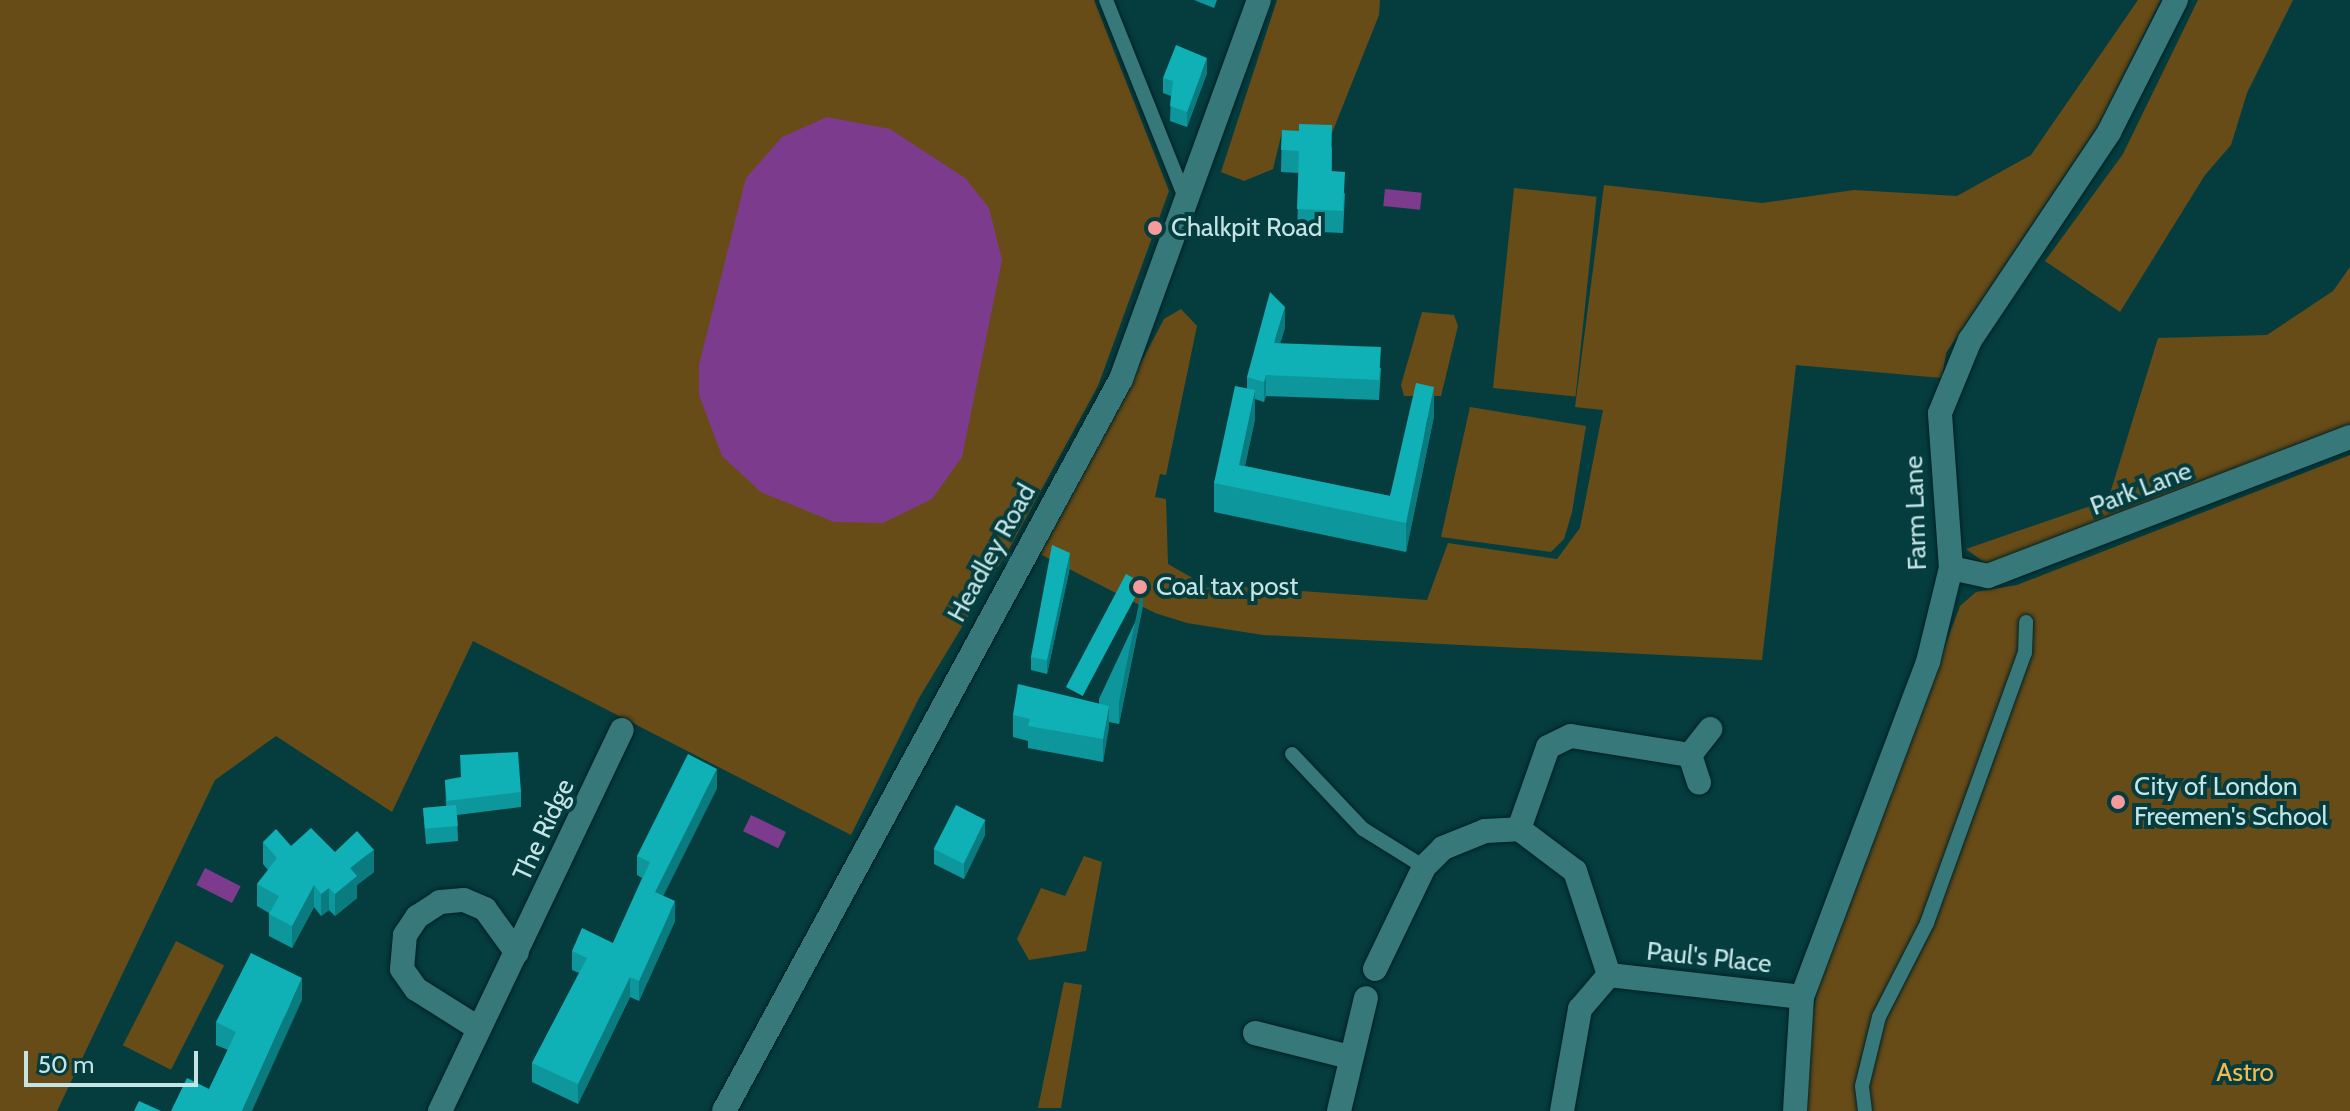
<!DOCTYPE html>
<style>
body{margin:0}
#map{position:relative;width:2350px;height:1111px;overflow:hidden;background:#053d3f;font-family:Cabin,sans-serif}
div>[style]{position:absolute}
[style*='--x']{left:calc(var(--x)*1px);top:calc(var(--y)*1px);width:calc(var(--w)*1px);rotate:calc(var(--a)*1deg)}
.green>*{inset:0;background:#684c18;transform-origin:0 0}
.water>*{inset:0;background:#7d3b8e;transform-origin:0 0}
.roads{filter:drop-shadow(0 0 2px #002223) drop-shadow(0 0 2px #002223)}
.service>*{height:14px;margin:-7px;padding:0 7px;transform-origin:7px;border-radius:7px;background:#37787b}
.minor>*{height:24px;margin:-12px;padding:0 12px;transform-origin:12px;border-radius:12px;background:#37787b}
.tertiary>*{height:24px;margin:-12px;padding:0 12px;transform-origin:12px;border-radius:12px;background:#37787b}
.wall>*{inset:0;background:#0d979d}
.shaded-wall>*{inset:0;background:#0a7b7f}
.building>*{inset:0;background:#0fb0b6;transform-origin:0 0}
.dots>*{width:22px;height:22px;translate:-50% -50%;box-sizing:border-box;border:4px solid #053d3f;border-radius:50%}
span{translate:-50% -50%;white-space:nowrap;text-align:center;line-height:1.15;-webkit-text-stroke:8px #053d3f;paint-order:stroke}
.poi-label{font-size:26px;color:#c5e4e5}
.left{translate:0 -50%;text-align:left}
.street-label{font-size:26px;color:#c5e4e5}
.park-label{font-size:26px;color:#f4b84d}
.scale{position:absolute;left:24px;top:1051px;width:174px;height:36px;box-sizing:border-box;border:4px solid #c5e4e5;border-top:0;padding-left:10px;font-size:24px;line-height:28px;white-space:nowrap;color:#c5e4e5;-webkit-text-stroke:6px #053d3f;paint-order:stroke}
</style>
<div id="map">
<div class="green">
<div style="clip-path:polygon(0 0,1094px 0,1169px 191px,1098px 386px,1009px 549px,919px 698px,851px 835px,473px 641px,392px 812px,276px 736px,215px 780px,57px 1111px,0 1111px)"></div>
<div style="clip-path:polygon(1277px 0,1380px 0,1379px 15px,1332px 133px,1282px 132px,1273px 169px,1244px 181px,1221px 172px)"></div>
<div style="clip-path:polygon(2138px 0,2161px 0,2099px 124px,1946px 353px,1942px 378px,1796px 365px,1762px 660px,1263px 635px,1187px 623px,1155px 613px,1040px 554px,1164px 319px,1181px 309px,1197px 326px,1166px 475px,1160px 474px,1155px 497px,1166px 499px,1168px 564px,1203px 584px,1427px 600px,1448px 543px,1557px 559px,1580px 528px,1603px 410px,1575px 407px,1604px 185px,1762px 203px,1854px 190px,1957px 196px,2031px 155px)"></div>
<div style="clip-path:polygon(2198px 0,2293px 0,2247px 93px,2231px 145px,2205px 175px,2120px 312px,2045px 261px,2123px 154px)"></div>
<div style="left:1514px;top:188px;width:83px;height:201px;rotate:6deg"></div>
<div style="clip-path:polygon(2350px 267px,2350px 425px,1988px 565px,1966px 549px,2108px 500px,2158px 338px,2267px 335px,2333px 291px)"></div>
<div style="clip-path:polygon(1422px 312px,1454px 315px,1458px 326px,1441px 396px,1404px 396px,1401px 385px)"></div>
<div style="clip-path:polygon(1470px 407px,1586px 426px,1572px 512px,1564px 539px,1551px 552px,1441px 537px)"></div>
<div style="clip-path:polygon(2350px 455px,2350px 1111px,1807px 1111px,1809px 1035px,1820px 976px,1960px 606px,1976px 592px,2017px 585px)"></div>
<div style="clip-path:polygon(1084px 856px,1102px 862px,1086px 951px,1029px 960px,1017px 939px,1041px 888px,1065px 896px)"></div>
<div style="left:176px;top:941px;width:54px;height:117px;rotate:27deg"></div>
<div style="clip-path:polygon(1064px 982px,1082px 985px,1061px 1108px,1038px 1108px)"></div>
</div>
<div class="water">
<div style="clip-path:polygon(827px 117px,890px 129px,965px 178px,989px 208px,1002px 260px,962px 457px,932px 499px,883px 523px,834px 522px,761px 492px,722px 456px,699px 395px,699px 365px,746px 178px,782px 137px)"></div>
<div style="left:1385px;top:189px;width:37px;height:17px;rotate:6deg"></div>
<div style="left:751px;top:815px;width:39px;height:18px;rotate:26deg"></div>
<div style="left:205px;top:868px;width:40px;height:19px;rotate:27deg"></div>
</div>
<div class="roads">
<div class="service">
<div style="--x:1106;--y:0;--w:215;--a:68.2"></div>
<div style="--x:1292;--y:754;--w:103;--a:46.6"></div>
<div style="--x:1363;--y:829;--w:72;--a:31.9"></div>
<div style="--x:1865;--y:1111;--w:25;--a:-97"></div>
<div style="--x:1862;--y:1086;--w:71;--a:-76.2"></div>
<div style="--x:1879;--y:1017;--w:106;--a:-62.9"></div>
<div style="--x:1927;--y:923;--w:287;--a:-70.1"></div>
<div style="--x:2025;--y:653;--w:31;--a:-88"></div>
</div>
<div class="minor">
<div style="--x:1951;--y:568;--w:38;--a:12"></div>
<div style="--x:1988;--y:576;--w:388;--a:-21"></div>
<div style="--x:1690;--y:755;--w:33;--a:-52"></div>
<div style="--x:1519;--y:829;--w:87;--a:-70.5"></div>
<div style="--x:1548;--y:747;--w:25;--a:-26"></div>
<div style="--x:1571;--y:736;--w:121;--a:9.1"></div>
<div style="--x:1690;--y:755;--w:29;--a:72"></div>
<div style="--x:1375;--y:969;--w:113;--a:-64.3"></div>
<div style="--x:1424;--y:867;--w:27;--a:-45"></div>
<div style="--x:1443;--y:848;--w:45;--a:-22"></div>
<div style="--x:1485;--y:831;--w:34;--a:-3"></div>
<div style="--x:1519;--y:829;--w:70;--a:36.9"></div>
<div style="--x:1575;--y:871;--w:109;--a:71.9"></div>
<div style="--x:1609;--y:975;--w:194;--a:6.5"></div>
<div style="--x:478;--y:1028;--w:73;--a:-147.8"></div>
<div style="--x:416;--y:989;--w:24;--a:-125"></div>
<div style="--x:402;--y:969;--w:34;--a:-85"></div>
<div style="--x:405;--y:935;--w:22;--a:-56"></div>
<div style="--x:417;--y:917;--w:27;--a:-33"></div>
<div style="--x:440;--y:902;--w:24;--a:-5"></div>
<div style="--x:464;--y:900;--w:23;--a:23"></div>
<div style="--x:485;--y:909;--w:54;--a:54"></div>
<div style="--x:1255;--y:1033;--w:98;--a:14.2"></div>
<div style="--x:440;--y:1111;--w:422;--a:-64.5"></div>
<div style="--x:724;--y:1111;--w:833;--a:-61.53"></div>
<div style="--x:1121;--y:379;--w:403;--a:-70"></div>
<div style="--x:1339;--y:1111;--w:116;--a:-76.6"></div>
<div style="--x:1562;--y:1111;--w:104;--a:-80"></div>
<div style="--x:1580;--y:1009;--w:45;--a:-49.5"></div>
</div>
<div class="tertiary">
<div style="--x:1795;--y:1111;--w:114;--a:-86.5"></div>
<div style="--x:1802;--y:997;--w:358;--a:-69.4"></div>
<div style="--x:1928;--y:662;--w:97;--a:-76.3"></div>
<div style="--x:1951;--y:568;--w:155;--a:-94.1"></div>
<div style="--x:1940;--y:413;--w:79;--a:-67.7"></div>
<div style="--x:1970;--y:340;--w:250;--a:-56.2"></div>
<div style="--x:2109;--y:132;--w:148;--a:-63.1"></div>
</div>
</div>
<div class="wall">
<div style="clip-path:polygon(1194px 0,1217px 0,1214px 8px)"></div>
<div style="clip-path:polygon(1207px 73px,1187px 127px,1170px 121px,1171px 96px,1163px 93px,1163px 78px)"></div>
<div style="clip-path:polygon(1282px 130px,1332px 147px,1332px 171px,1345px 194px,1343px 233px,1297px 231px,1299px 173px,1281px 172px)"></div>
<div style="clip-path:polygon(1285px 327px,1280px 344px,1381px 368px,1379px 400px,1266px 396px,1264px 402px,1255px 399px,1255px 419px,1245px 466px,1390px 496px,1434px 416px,1406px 552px,1214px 512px,1214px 483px,1247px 389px,1247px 377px)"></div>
<div style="clip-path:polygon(1070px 567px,1047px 674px,1031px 670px,1031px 657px)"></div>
<div style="clip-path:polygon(1143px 605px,1119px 724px,1109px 722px,1103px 762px,1028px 748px,1028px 741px,1013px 737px,1013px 715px,1099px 704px,1099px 699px)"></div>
<div style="clip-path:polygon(445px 780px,521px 792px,521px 807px,457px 815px,458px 841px,426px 844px,423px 808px,446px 806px)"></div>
<div style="clip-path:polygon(717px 788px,663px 896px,675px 921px,639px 1001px,630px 997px,578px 1104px,532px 1082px,532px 1063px,579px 973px,572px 970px,572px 951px,613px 943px,642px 878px,637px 875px,637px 856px)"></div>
<div style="clip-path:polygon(985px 835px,964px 879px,934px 864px,934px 849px)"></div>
<div style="clip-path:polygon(263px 842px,335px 852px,374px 872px,357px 885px,357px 898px,335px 916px,329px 910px,321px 916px,314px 907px,292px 948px,269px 936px,269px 913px,257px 906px,257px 884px,268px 870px,263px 864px)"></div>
<div style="clip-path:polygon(302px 1000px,209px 1089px,228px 1050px,216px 1045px,216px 1022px)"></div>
</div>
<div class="shaded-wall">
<div style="clip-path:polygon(1207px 58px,1207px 73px,1187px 127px,1187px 112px)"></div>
<div style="clip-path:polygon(1285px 307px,1285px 327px,1274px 364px,1274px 343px)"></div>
<div style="clip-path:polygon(1266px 375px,1266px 396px,1264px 402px,1264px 382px)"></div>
<div style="clip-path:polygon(1434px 387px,1434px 416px,1406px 552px,1406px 523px)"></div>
<div style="clip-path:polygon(1255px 390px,1255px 419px,1240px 488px,1239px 465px)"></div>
<div style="clip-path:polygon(1070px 553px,1070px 567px,1047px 674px,1047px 660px)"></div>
<div style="clip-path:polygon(1143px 583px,1143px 605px,1119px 724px,1119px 702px)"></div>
<div style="clip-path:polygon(1109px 706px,1109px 728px,1103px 762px,1103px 739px)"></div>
<div style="clip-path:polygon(717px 769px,717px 788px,655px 912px,655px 892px)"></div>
<div style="clip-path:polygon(985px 820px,985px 835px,964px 879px,964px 864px)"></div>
<div style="clip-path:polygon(374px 850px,374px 872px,357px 885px,357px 898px,335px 916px,335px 894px,350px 868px)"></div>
<div style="clip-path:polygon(314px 885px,314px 907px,292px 948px,292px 926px)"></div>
<div style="clip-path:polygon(329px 888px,329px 910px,321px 916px,321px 894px)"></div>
<div style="clip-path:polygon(675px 901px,675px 921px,639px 1001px,639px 981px)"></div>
<div style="clip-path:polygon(630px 977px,630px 997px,578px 1104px,578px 1084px)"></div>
<div style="clip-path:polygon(302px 978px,302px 1000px,252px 1111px,242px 1111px)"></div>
</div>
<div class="building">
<div style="clip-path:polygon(1176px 45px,1207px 58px,1187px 112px,1170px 106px,1173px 81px,1163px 78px)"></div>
<div style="clip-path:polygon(1299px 124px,1332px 125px,1331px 171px,1345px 172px,1343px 211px,1297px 209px,1299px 151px,1281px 150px,1282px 130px,1299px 131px)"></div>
<div style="clip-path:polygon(1270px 292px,1285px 307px,1274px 343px,1381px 347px,1379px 380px,1266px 375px,1264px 382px,1247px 377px)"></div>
<div style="clip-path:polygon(1416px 383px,1434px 387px,1406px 523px,1214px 483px,1235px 386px,1255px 390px,1239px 465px,1390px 496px)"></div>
<div style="clip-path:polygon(1052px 545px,1070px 553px,1047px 660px,1031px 657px)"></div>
<div style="left:1126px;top:574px;width:19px;height:128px;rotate:28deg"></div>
<div style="clip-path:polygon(1018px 684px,1109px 706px,1103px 739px,1028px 726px,1030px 719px,1013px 715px)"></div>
<div style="clip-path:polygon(518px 752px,521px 792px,447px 801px,445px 780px,461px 777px,460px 755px)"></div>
<div style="clip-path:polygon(688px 754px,717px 769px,655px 892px,675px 901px,639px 981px,630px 977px,578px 1084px,532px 1063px,587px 958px,572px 951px,582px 928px,613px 943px,650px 862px,637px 856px)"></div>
<div style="left:456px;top:805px;width:21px;height:33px;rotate:85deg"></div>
<div style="left:956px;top:805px;width:33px;height:49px;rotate:27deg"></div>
<div style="clip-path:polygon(311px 828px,335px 852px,357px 831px,374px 850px,350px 868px,357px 876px,335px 894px,329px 888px,321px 894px,314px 885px,292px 926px,269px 914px,279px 896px,257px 884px,277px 858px,263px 842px,276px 829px,291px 846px)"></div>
<div style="clip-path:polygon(251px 953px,302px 978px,242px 1111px,171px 1111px,187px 1078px,209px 1089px,236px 1032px,216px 1022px)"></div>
<div style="clip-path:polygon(139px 1101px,161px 1111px,134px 1111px)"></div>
</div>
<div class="dots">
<div style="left:1155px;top:228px;background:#f59b9c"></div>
<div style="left:1140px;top:587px;background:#f59b9c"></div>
<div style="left:2118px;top:802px;background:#f59b9c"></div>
</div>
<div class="poi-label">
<span class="left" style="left:1171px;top:228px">Chalkpit Road</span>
<span class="left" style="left:1156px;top:587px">Coal tax post</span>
<span class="left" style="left:2134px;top:802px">City of London<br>Freemen's School</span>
</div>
<div class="street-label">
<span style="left:2141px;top:489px;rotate:-21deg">Park Lane</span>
<span style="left:1916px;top:513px;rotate:-92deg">Farm Lane</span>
<span style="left:992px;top:553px;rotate:-61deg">Headley Road</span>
<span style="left:544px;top:830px;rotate:-65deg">The Ridge</span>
<span style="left:1709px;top:958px;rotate:6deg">Paul's Place</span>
</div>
<div class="park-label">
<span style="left:2245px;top:1073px">Astro</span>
</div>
<div class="scale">50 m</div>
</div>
